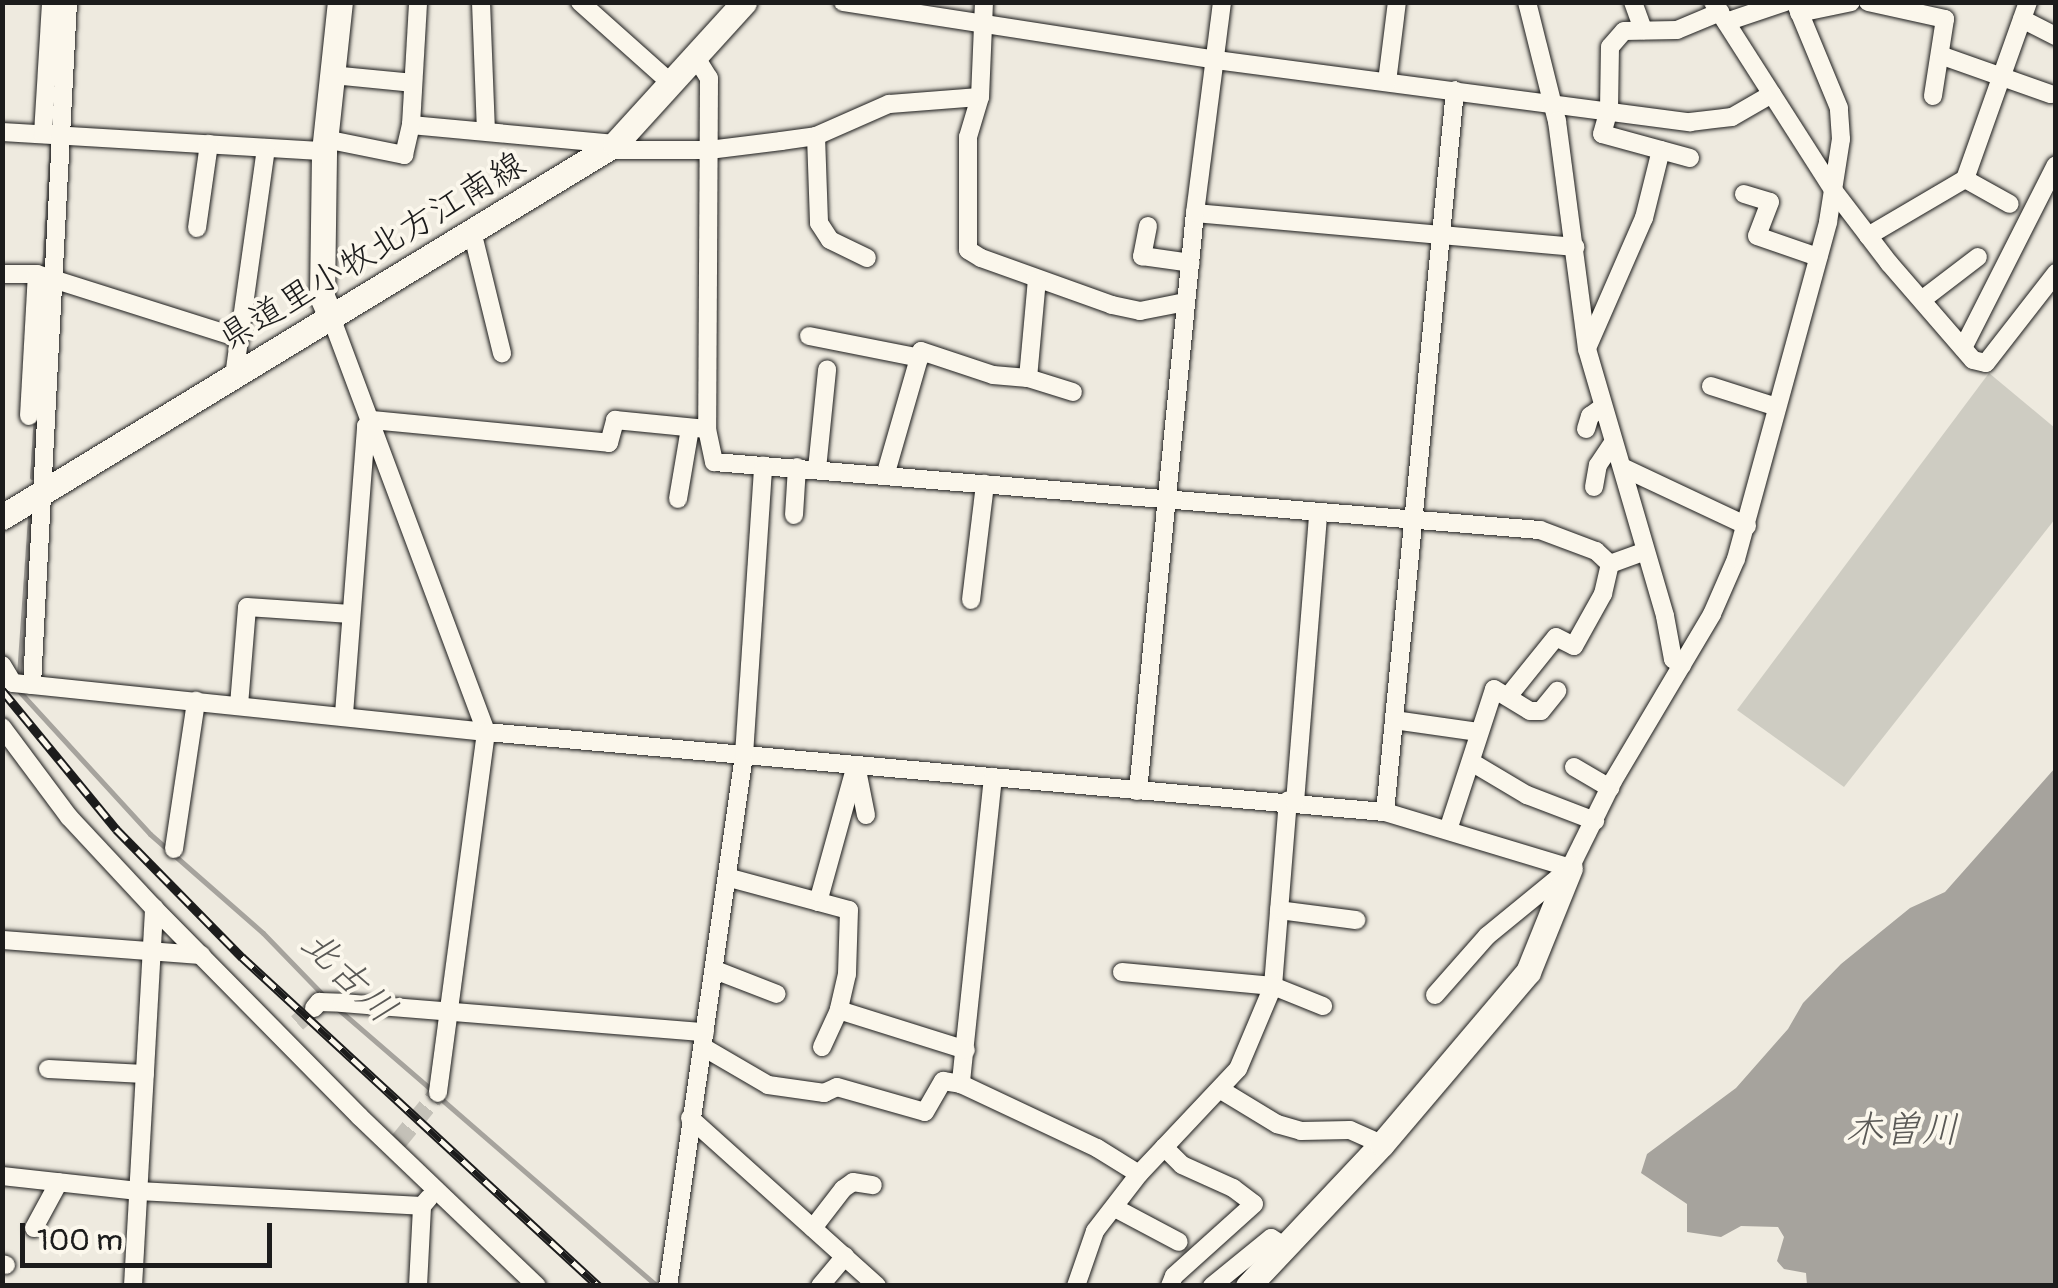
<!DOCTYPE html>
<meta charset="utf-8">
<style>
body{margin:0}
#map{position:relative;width:2058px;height:1288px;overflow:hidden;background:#eeeadf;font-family:Pangolin,"Klee One",sans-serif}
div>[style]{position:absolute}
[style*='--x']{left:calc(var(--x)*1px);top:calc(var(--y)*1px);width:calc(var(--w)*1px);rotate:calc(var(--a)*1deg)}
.green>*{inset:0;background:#ceccc2}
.water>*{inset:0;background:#a6a39d}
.stream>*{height:5px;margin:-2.5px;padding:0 2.5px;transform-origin:2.5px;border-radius:2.5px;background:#a6a39d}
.street-tunnel>*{height:18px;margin-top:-9px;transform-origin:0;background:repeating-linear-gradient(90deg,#c4c1b8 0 18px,transparent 0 27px)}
.roads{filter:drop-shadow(0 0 2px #1c1c1c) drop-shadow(0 0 2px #1c1c1c)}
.street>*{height:18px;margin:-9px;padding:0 9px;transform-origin:9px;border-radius:9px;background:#fbf7ec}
.secondary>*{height:25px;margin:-12.5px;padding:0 12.5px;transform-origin:12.5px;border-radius:12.5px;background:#fbf7ec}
.rail>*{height:9px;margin-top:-4.5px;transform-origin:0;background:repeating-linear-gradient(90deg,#fbf7ec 0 15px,#1c1c1c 0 30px);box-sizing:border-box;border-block:2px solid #1c1c1c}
span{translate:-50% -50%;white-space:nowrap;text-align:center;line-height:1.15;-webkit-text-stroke:8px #fbf7ec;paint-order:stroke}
.street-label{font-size:35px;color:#1c1c1c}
.water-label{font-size:38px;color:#5a5956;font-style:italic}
.frame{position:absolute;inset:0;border:5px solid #1c1c1c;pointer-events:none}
.scale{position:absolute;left:20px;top:1223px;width:252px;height:45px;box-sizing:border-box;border:5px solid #1c1c1c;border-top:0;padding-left:12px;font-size:30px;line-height:35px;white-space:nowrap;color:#1c1c1c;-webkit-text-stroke:8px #fbf7ec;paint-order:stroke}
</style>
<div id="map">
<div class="green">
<div style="clip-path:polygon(1989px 373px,2055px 428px,2055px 519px,1844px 787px,1737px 710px)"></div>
</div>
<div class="water">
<div style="clip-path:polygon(2055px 768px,2055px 1285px,1807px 1285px,1806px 1273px,1784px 1269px,1777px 1261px,1784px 1237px,1778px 1227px,1741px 1226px,1721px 1237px,1687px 1232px,1687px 1204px,1641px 1173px,1647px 1154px,1736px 1088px,1788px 1029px,1803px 1003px,1841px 964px,1910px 908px,1945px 892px)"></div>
</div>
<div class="stream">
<div style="--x:52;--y:130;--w:59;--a:-86.1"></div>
<div style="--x:44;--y:269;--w:128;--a:-86.4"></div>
<div style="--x:32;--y:477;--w:62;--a:-86.3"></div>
<div style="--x:19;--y:675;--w:158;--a:-86"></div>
<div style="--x:19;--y:691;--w:194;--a:47.5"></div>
<div style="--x:150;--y:834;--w:150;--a:41.2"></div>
<div style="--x:263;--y:933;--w:86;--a:45.9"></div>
<div style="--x:338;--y:1009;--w:124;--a:40.8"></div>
<div style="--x:440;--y:1098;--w:287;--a:40.9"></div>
</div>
<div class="street-tunnel">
<div style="--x:297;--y:1023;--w:23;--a:-41"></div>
<div style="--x:398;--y:1142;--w:63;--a:-50.8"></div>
</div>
<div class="roads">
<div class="street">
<div style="--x:481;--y:2;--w:129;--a:87.8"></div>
<div style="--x:580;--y:2;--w:122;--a:41.7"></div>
<div style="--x:843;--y:2;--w:377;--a:8.8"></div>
<div style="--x:1216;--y:60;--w:478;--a:7.5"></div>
<div style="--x:1690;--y:122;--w:42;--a:-6.8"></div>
<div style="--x:1732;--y:117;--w:46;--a:-29.9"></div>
<div style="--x:984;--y:2;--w:95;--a:92.4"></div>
<div style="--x:980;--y:97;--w:42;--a:106.7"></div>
<div style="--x:968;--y:137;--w:113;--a:90"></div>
<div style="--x:968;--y:250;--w:15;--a:32"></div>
<div style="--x:981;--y:258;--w:139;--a:19.7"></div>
<div style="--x:1112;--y:305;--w:29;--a:12"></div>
<div style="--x:1140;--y:311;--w:47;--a:-11.1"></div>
<div style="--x:1527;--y:2;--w:123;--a:75.9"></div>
<div style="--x:1557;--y:121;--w:230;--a:82.5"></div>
<div style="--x:1587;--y:349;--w:278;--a:73.7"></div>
<div style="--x:1665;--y:616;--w:44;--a:79.5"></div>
<div style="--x:1673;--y:659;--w:11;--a:34"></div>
<div style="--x:1633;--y:2;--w:30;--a:70"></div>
<div style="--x:1713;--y:2;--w:224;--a:57.4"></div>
<div style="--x:1834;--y:191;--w:91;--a:52.6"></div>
<div style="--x:1889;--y:263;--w:128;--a:49.1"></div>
<div style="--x:1973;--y:360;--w:13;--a:13"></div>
<div style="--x:1986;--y:363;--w:114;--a:-52.1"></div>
<div style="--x:1868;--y:2;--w:79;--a:12.4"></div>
<div style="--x:1945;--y:19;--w:78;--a:98.9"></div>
<div style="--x:1799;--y:13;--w:53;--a:-11.9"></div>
<div style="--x:2022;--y:19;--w:38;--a:27"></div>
<div style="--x:1726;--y:22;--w:62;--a:-18.7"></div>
<div style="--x:1940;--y:55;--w:117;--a:19.5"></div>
<div style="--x:695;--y:56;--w:26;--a:58"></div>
<div style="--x:709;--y:78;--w:351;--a:90.3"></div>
<div style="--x:332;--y:75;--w:81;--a:5.6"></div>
<div style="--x:1387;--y:82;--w:81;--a:-82.9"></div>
<div style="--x:411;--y:125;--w:205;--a:5.3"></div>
<div style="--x:2;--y:132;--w:323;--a:3.4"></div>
<div style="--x:43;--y:134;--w:132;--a:-86.5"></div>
<div style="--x:816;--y:136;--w:87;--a:88"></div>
<div style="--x:819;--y:223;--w:20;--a:57"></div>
<div style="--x:830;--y:240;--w:41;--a:25.9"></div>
<div style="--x:325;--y:139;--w:81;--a:11.4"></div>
<div style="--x:404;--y:155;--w:31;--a:-77"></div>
<div style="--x:411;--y:125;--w:123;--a:-86.7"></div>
<div style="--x:604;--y:150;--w:105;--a:0"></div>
<div style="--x:709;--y:150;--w:73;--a:-7.1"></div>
<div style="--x:781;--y:141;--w:35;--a:-8"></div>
<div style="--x:816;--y:136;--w:80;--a:-23.7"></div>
<div style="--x:889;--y:104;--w:91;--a:-4.4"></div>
<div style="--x:1690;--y:158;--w:91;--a:-164.7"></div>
<div style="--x:1602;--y:134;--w:25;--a:-74"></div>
<div style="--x:1609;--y:110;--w:63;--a:-89.1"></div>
<div style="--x:1610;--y:47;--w:21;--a:-49"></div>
<div style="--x:1624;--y:31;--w:53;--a:-1.1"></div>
<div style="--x:1677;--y:30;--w:47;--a:-22.7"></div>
<div style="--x:1965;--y:179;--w:51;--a:29.1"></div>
<div style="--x:1744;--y:194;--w:27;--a:17"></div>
<div style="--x:1770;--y:202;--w:36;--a:111"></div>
<div style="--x:1757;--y:236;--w:65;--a:19"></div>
<div style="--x:1195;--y:213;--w:382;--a:5.1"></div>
<div style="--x:1148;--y:226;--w:31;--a:101"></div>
<div style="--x:1142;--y:256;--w:49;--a:8.1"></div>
<div style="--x:197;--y:228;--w:85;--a:-81.9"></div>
<div style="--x:472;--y:231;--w:126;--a:76.2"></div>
<div style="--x:1868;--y:236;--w:113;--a:-30.4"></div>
<div style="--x:1965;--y:179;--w:188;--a:-70.4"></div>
<div style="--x:2;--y:274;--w:35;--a:0"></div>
<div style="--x:37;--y:274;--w:209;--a:17.6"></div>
<div style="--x:1923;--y:299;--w:69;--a:-37.4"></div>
<div style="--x:331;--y:317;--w:443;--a:69.5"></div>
<div style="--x:486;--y:732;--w:364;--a:97.6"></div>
<div style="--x:809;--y:336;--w:113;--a:11.2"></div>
<div style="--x:1588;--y:346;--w:140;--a:-66.4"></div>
<div style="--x:1644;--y:218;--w:70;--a:-76"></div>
<div style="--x:1963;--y:348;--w:205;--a:-63.1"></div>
<div style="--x:234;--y:376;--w:230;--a:-82"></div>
<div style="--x:1028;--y:378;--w:98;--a:-84.8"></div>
<div style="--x:1711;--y:386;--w:69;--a:17.7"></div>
<div style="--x:29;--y:416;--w:142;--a:-86.8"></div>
<div style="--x:1586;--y:429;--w:14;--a:-73"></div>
<div style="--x:1590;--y:416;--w:14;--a:-36"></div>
<div style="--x:1624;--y:468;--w:136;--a:25.2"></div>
<div style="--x:817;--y:469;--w:100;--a:-84.2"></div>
<div style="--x:885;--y:476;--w:130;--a:-73.9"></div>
<div style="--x:921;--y:351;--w:76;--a:18.4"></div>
<div style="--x:993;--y:375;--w:35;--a:5"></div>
<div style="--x:1028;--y:378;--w:47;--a:17.3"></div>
<div style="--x:1594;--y:487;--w:22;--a:-80"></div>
<div style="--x:1598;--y:465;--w:27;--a:-56"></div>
<div style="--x:678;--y:499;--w:72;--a:-80.4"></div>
<div style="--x:794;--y:515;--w:48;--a:-86.4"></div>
<div style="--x:971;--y:600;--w:117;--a:-83.1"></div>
<div style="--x:2;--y:665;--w:21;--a:59"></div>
<div style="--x:13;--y:683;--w:476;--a:5.9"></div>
<div style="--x:486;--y:732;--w:903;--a:5.09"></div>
<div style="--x:1385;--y:812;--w:193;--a:16.8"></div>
<div style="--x:32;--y:685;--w:684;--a:-86.98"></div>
<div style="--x:1510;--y:694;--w:73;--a:-51.1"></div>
<div style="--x:1556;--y:637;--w:20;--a:27"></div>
<div style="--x:1574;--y:646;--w:60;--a:-60.9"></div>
<div style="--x:1603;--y:594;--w:31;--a:-77"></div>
<div style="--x:1610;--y:564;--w:37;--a:-20"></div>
<div style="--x:239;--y:705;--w:98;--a:-85.3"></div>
<div style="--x:247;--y:607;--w:104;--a:3.9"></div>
<div style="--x:344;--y:714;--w:289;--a:-85.6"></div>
<div style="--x:366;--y:426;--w:8;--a:-45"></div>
<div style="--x:372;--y:420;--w:238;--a:5.5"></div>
<div style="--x:609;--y:443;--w:24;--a:-75"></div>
<div style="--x:615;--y:420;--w:92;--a:5.6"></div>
<div style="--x:707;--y:429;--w:34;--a:78"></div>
<div style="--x:714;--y:462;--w:829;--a:4.71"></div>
<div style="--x:1540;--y:530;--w:60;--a:20.6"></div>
<div style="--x:1596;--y:551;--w:19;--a:43"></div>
<div style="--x:1394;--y:720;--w:85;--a:8.1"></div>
<div style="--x:2;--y:727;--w:112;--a:53.3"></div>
<div style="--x:69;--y:817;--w:125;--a:47"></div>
<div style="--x:154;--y:908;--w:293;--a:45.4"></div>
<div style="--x:360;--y:1117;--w:245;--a:43.7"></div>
<div style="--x:1473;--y:763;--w:63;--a:30.7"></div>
<div style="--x:1527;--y:795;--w:73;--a:20.9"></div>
<div style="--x:1574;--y:767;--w:42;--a:30.3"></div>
<div style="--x:993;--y:777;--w:309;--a:96"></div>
<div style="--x:961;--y:1084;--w:150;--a:25.2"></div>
<div style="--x:1097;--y:1148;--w:49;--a:31.8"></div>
<div style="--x:1139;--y:1174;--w:144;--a:-46.7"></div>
<div style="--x:1238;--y:1069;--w:90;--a:-67.1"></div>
<div style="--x:1273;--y:986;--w:186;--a:-85.4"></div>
<div style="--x:1138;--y:791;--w:581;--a:-84.37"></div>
<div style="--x:1195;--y:213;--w:213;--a:-82.7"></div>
<div style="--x:1295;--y:802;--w:290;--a:-85.4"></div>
<div style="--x:1385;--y:812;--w:725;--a:-84.46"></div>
<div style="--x:1448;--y:830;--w:148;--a:-71.9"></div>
<div style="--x:1494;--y:689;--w:42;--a:31.4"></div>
<div style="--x:1530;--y:711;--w:11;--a:0"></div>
<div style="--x:1541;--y:711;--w:26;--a:-51"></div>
<div style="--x:174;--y:849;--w:150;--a:-81.5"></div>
<div style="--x:730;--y:878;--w:123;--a:15.1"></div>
<div style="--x:849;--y:910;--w:64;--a:91.8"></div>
<div style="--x:847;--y:974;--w:37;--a:103"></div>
<div style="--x:839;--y:1010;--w:133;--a:17.5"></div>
<div style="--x:818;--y:902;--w:142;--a:-74.5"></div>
<div style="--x:856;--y:765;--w:51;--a:78.7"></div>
<div style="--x:1279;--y:910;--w:78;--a:7.4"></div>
<div style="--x:2;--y:940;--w:200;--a:4.3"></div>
<div style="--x:715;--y:970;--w:66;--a:21.2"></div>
<div style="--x:1122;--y:972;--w:152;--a:5.3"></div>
<div style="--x:1273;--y:986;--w:54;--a:21.8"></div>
<div style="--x:1435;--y:995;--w:79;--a:-48.6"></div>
<div style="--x:1487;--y:936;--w:107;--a:-39.3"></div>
<div style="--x:1570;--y:868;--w:97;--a:-63.7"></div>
<div style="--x:1613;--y:781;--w:194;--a:-59.3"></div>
<div style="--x:1712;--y:614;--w:60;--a:-66.4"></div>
<div style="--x:1736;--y:559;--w:349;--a:-74.7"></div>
<div style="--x:1828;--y:222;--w:84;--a:-81.1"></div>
<div style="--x:1841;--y:139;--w:31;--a:-94"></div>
<div style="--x:1839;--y:108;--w:115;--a:-112.5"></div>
<div style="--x:314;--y:1008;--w:8;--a:-50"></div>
<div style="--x:319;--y:1002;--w:23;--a:2"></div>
<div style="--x:342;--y:1003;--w:364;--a:4.6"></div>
<div style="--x:703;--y:1047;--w:75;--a:30.3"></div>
<div style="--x:768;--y:1085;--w:57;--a:8.1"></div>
<div style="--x:824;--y:1093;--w:14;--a:-25"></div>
<div style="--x:837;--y:1087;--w:91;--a:15.9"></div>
<div style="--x:925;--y:1112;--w:36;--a:-60"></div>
<div style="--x:943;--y:1081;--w:18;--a:9"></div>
<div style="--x:822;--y:1047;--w:41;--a:-65.3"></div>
<div style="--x:48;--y:1069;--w:97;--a:3"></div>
<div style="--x:1221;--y:1090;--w:66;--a:31.3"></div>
<div style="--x:1277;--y:1124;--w:25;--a:16"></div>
<div style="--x:1301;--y:1131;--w:49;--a:-1.2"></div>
<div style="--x:1350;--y:1130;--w:35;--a:24"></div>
<div style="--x:690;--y:1118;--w:251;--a:41.9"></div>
<div style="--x:1164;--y:1147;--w:25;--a:45"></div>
<div style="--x:1182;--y:1165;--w:56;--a:24.3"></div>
<div style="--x:1233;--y:1188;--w:26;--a:37"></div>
<div style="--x:1254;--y:1204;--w:108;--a:138"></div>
<div style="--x:1174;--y:1276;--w:11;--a:112"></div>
<div style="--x:2;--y:1176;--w:137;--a:6.3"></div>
<div style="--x:138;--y:1191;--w:284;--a:3"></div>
<div style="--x:1115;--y:1208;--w:72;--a:28"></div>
<div style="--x:34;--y:1228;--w:52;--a:-61.5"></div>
<div style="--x:813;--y:1228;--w:49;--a:-52.4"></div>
<div style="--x:843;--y:1189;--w:12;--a:-35"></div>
<div style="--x:853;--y:1182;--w:20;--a:9"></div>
<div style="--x:2;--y:1264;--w:4;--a:14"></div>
<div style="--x:133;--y:1286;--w:379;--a:-86.8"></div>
<div style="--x:418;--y:1286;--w:80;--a:-87.1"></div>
<div style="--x:422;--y:1206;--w:11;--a:-49"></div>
<div style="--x:668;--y:1286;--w:536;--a:-81.85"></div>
<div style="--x:744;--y:755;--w:290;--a:-86.2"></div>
<div style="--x:820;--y:1286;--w:39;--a:-50"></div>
<div style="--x:1076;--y:1286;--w:58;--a:-70.9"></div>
<div style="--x:1095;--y:1231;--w:72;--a:-52.3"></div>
<div style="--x:1212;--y:1286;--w:76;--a:-39.1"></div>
<div style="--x:1271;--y:1238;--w:15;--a:32"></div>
</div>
<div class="secondary">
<div style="--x:331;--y:317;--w:22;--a:-114"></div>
<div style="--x:322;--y:297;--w:146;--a:-89.2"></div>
<div style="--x:324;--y:151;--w:150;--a:-83.9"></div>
<div style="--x:2;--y:517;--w:718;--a:-31.32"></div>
<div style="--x:615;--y:144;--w:192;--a:-47.7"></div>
<div style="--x:1248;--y:1286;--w:195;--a:-46.7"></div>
<div style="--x:1382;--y:1144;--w:226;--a:-49.7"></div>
<div style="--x:1528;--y:972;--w:112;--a:-68"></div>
</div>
</div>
<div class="rail">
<div style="--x:2;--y:690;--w:180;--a:50.6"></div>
<div style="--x:116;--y:829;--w:180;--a:45.5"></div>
<div style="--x:242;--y:957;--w:485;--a:42.7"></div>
</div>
<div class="street-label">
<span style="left:372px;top:251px;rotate:-31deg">県道里小牧北方江南線</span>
</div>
<div class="water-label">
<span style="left:348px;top:977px;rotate:44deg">北古川</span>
<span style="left:1902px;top:1131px">木曽川</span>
</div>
<div class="frame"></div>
<div class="scale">100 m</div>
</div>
